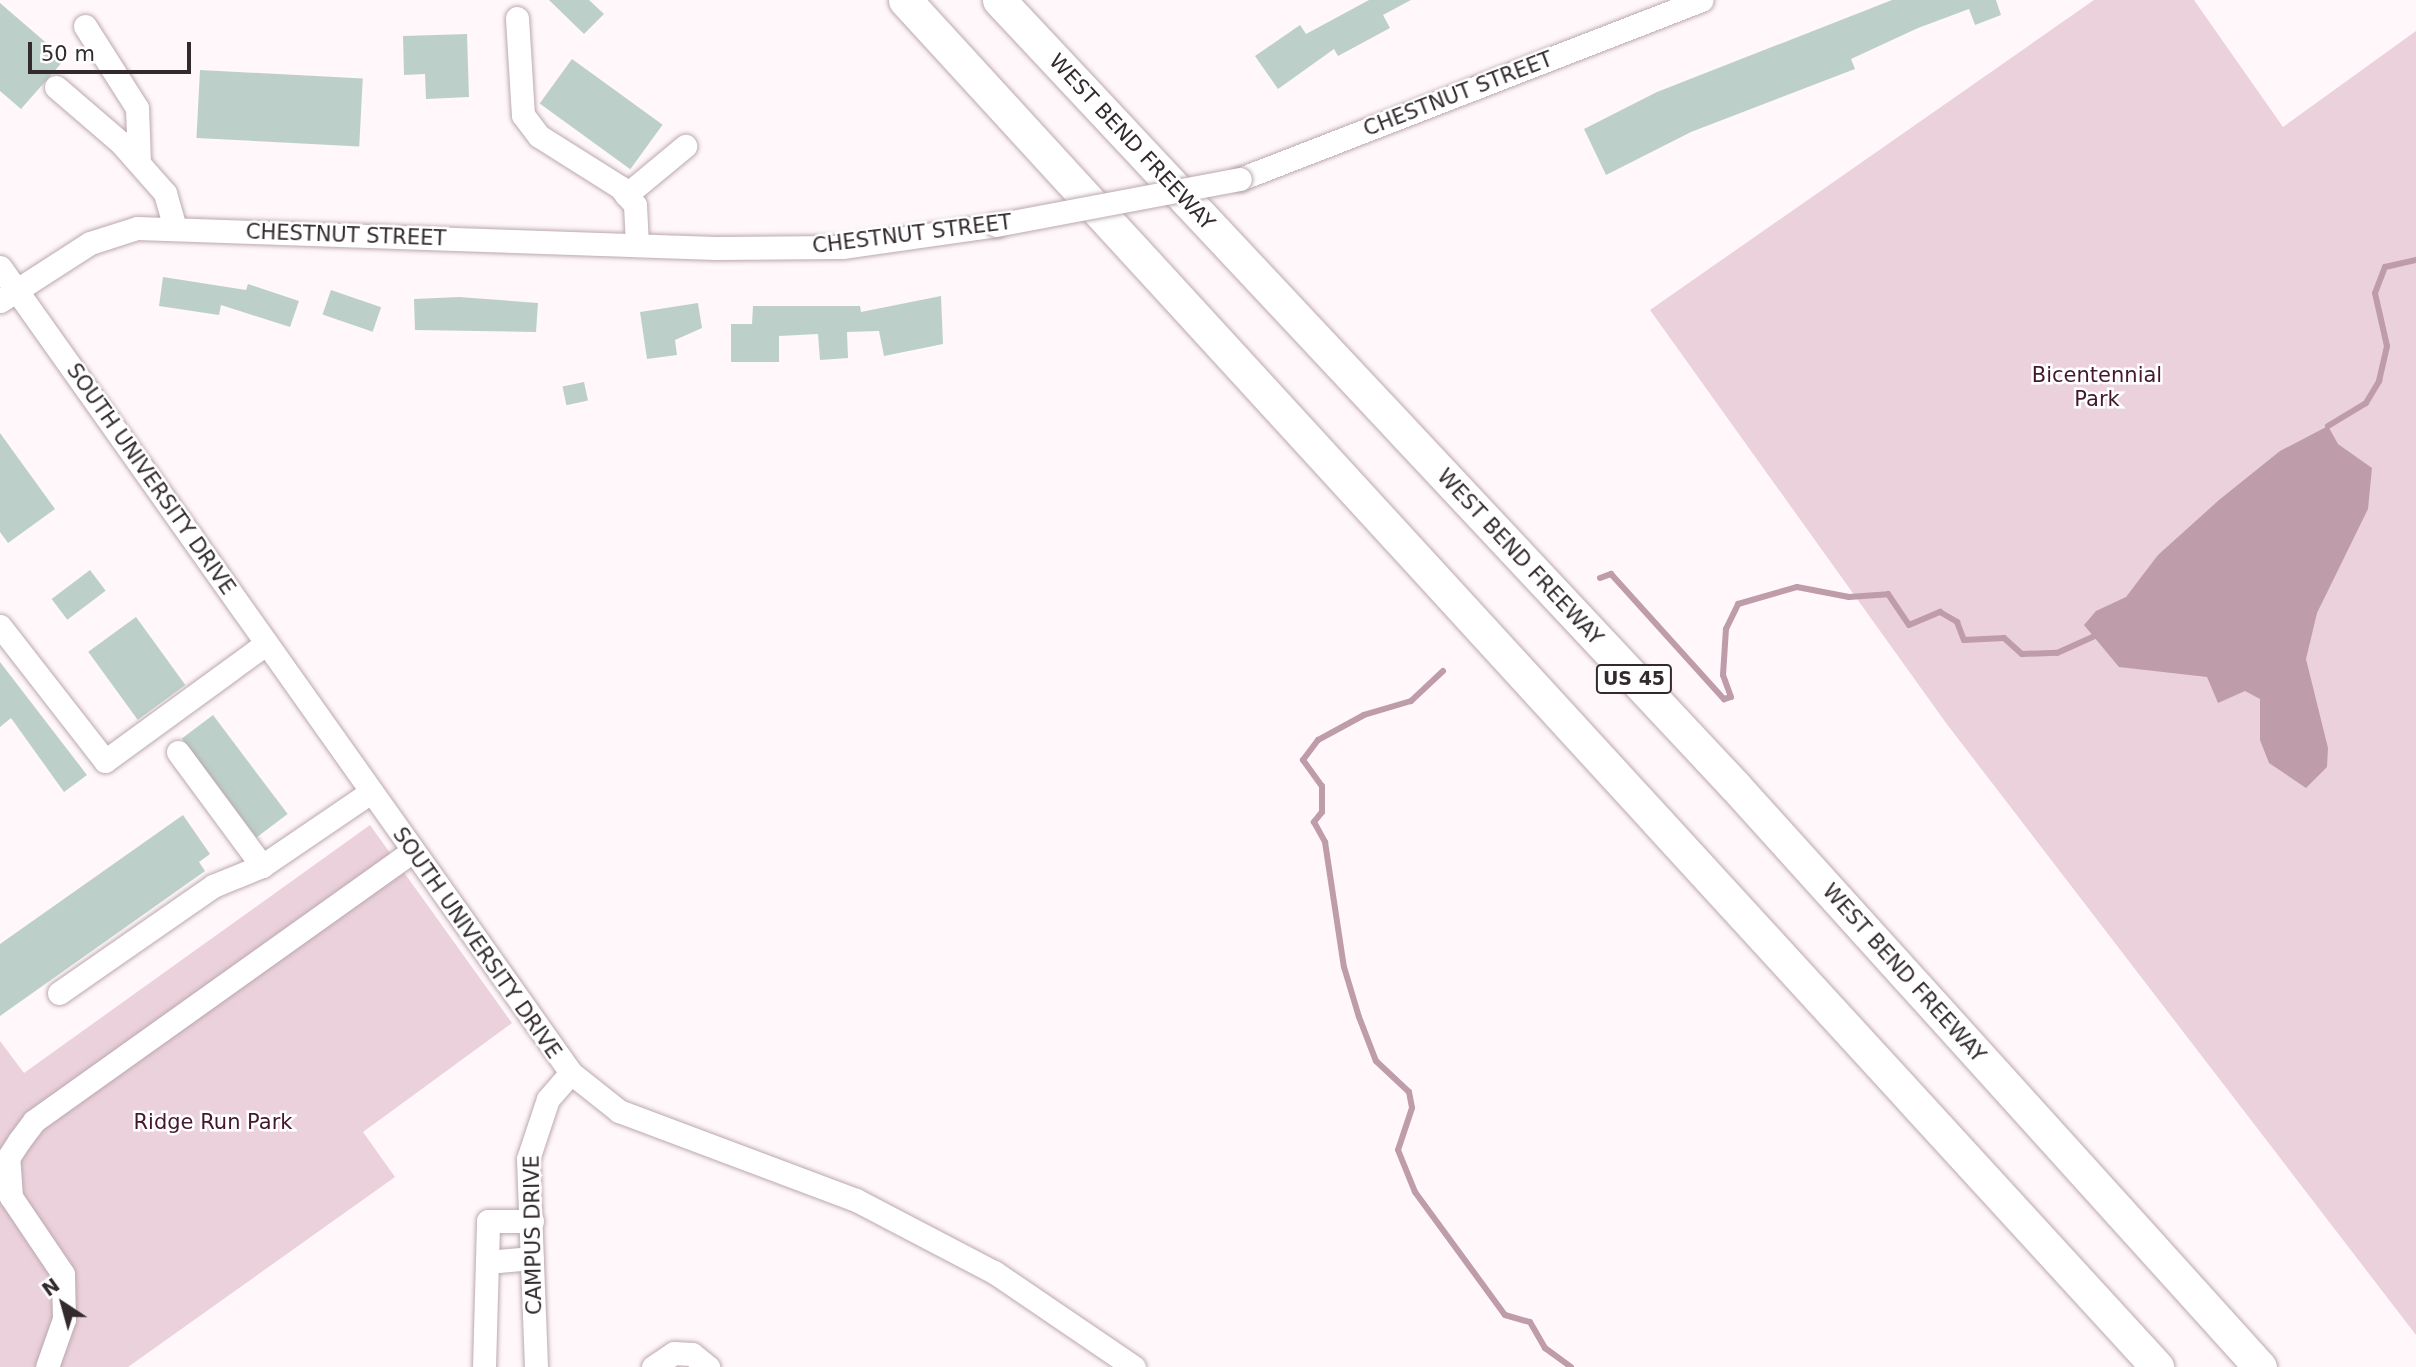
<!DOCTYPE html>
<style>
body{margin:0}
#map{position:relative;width:2416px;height:1367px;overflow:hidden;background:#fff7fa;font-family:"DejaVu Sans",sans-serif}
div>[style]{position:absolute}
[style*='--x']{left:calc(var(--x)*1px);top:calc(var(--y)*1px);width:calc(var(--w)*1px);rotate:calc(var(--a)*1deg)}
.green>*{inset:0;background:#ebd1db}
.water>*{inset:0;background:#be9caa}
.stream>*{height:6px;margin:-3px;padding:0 3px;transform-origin:3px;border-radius:3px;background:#be9caa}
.building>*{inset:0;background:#bcd0c9;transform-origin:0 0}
.roads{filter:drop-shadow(0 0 2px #bba8b0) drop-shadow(0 0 2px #bba8b0)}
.minor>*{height:23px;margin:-11.5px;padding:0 11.5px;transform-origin:11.5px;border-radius:11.5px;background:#fff}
.highway>*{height:33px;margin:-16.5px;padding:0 16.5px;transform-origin:16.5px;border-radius:16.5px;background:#fff}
.bridges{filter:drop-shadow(0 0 2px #bba8b0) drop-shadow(0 0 2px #bba8b0)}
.minor-bridge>*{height:23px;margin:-11.5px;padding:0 11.5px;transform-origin:11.5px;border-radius:11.5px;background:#fff}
span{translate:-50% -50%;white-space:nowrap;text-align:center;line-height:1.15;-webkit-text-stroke:5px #fff;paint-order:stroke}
.shield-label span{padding:2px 5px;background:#fff;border:2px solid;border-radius:5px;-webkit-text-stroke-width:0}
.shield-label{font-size:19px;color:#322a2d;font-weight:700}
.street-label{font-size:21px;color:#322a2d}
.park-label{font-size:21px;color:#43172e}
.north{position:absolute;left:28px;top:1269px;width:70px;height:70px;-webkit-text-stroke:5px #fff;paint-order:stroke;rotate:324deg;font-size:19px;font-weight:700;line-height:28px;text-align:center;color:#322a2d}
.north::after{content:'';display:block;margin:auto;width:24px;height:32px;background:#322a2d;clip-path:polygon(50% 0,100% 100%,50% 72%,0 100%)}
.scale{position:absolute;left:28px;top:42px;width:163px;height:32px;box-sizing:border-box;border:4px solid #322a2d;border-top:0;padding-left:9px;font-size:21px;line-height:24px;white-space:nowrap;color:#322a2d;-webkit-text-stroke:5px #fff;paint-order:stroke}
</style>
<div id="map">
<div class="green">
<div style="clip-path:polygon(2094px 0,2194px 0,2283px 127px,2416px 31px,2416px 1335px,1946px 723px,1650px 310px)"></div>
<div style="clip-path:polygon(370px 825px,512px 1023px,363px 1132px,395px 1177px,128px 1367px,0 1367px,0 1041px,24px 1073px)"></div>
</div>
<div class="water">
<div style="clip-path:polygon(2328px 426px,2338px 444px,2372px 468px,2368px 509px,2317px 613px,2306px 659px,2328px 748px,2327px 767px,2306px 788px,2269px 763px,2260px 740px,2260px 699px,2245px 691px,2218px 703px,2207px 677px,2119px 667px,2084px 625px,2096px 611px,2126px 597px,2158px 555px,2219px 500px,2280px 451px)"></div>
</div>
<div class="stream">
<div style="--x:2328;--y:426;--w:44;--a:-31.2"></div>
<div style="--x:2366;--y:403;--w:26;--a:-59"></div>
<div style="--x:2379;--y:381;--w:36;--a:-77"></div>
<div style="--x:2387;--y:346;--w:54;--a:-102.8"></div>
<div style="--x:2375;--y:293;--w:28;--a:-69"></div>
<div style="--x:2385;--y:267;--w:32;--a:-13"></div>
<div style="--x:1600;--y:578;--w:12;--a:-20"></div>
<div style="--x:1611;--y:574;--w:169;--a:47.9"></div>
<div style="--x:1724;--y:699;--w:7;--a:-16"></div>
<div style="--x:1731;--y:697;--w:23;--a:-110"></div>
<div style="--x:1723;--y:675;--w:46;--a:-86.3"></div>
<div style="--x:1726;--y:629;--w:28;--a:-64"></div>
<div style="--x:1738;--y:604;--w:61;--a:-16.1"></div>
<div style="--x:1797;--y:587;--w:53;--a:10.9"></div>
<div style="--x:1849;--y:597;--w:39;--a:-4"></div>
<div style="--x:1888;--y:594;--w:37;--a:56"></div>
<div style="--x:1909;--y:625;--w:34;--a:-23"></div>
<div style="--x:1940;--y:612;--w:20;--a:30"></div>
<div style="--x:1957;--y:622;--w:19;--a:69"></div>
<div style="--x:1964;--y:640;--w:40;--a:-2.9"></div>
<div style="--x:2004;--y:638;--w:24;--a:42"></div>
<div style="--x:2022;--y:654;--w:35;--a:-2"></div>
<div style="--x:2057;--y:653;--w:42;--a:-24.1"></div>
<div style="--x:1443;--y:671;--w:44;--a:136.8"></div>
<div style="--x:1411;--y:701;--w:49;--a:163.4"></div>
<div style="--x:1364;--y:715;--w:52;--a:151.5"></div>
<div style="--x:1318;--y:740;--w:25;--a:127"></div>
<div style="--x:1303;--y:760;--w:32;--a:54"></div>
<div style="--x:1322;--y:786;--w:26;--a:90"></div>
<div style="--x:1322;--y:812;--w:13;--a:129"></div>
<div style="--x:1314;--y:822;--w:23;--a:61"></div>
<div style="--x:1325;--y:842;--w:126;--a:81.4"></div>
<div style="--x:1344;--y:967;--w:52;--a:73.3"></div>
<div style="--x:1359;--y:1017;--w:47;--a:68.9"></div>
<div style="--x:1376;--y:1061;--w:45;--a:43.2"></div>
<div style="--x:1409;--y:1092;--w:16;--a:79"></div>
<div style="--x:1412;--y:1108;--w:44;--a:108.4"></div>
<div style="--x:1398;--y:1150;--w:45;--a:68"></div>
<div style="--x:1415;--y:1192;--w:152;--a:53.8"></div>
<div style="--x:1505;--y:1315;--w:26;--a:16"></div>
<div style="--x:1530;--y:1322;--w:30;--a:60"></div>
<div style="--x:1545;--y:1348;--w:32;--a:36"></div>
</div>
<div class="building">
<div style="clip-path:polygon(549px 0,589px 0,604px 14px,584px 34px)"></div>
<div style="clip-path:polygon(1369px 0,1411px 0,1383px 15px,1390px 28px,1338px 56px,1334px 49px,1278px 89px,1255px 56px,1300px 25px,1306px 34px)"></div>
<div style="clip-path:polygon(1892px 0,1996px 0,2001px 15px,1975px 25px,1969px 9px,1918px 28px,1851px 59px,1855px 69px,1691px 132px,1606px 175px,1584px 129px,1657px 92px)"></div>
<div style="clip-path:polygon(0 3px,65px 59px,21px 109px,0 91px)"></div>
<div style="clip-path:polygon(467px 34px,469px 97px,426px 99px,425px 74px,404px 75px,403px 36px)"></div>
<div style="left:572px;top:59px;width:112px;height:55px;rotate:36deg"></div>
<div style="left:200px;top:70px;width:163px;height:68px;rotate:3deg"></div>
<div style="clip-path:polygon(163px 277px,246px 290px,248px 284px,299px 301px,290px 327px,221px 305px,219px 315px,159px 306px)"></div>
<div style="left:331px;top:290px;width:53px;height:26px;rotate:19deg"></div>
<div style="clip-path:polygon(941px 296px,943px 344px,884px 356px,879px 331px,847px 332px,848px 358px,820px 360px,818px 334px,779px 336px,779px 362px,731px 362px,731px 324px,752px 324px,753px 306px,860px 306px,861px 312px)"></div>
<div style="clip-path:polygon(459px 297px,538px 303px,536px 332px,415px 330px,414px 299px)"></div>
<div style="clip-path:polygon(698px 303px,702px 328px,675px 340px,677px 355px,647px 359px,640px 312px)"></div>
<div style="left:584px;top:382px;width:19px;height:22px;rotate:78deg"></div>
<div style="clip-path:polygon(0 433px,55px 509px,8px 543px,0 532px)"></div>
<div style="left:90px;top:570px;width:26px;height:48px;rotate:53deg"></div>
<div style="left:136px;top:617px;width:84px;height:59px;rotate:54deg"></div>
<div style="clip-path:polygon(0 662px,87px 775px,64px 792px,11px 718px,0 727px)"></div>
<div style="left:213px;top:715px;width:124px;height:39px;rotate:53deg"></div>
<div style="clip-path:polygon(183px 815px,210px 854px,199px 862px,205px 871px,0 1016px,0 944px)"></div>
</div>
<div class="roads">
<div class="minor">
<div style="--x:517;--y:18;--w:97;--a:86.5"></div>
<div style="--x:523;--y:115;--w:26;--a:53"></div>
<div style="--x:539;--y:136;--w:96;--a:32.2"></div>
<div style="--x:620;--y:187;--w:23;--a:50"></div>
<div style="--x:635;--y:205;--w:40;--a:87.1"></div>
<div style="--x:85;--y:26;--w:97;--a:57.6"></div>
<div style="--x:137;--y:108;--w:55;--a:87.9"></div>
<div style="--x:56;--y:87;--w:84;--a:40.7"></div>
<div style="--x:120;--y:142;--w:68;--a:48.6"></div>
<div style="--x:165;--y:193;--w:37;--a:74"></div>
<div style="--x:1240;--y:179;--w:495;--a:-21.2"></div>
<div style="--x:626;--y:195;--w:77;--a:-39.7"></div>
<div style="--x:0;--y:267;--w:988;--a:54.68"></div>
<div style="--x:571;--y:1073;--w:61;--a:38.4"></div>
<div style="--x:619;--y:1111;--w:253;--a:20.6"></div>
<div style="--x:856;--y:1200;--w:156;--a:27.6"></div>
<div style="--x:994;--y:1272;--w:169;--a:34.2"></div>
<div style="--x:0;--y:301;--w:107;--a:-32.8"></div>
<div style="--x:90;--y:243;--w:49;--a:-17.7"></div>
<div style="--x:137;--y:228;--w:579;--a:1.98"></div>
<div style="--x:716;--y:248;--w:126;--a:-0.5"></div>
<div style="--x:842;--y:247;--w:156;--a:-8.1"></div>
<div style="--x:0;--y:626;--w:171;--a:52.1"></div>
<div style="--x:105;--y:761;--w:200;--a:-36.1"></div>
<div style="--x:178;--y:752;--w:142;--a:53.6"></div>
<div style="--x:59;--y:993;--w:188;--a:-34.8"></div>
<div style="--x:213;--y:886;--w:53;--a:-22.2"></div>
<div style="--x:262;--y:866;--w:132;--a:-34.2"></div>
<div style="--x:487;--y:1262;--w:45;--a:-5.1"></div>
<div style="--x:47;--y:1367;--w:51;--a:-70.5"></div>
<div style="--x:64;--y:1319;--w:45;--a:-91.3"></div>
<div style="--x:63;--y:1274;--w:93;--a:-124"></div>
<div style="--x:11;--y:1197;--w:39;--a:-94"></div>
<div style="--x:8;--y:1158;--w:20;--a:-57"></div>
<div style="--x:19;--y:1141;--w:25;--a:-53"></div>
<div style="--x:34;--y:1121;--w:465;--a:-35.5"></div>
<div style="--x:484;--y:1367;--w:146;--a:-88.4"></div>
<div style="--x:488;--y:1221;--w:44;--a:0"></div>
<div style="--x:536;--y:1367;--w:208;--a:-92.2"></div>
<div style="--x:528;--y:1159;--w:63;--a:-71.6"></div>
<div style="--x:548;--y:1099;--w:35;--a:-49"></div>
<div style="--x:653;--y:1367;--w:25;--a:-34"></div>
<div style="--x:674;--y:1353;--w:18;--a:3"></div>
<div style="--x:692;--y:1354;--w:21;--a:39"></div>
</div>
<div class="highway">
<div style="--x:905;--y:0;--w:1854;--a:47.51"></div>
<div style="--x:999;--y:0;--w:1077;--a:46.88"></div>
<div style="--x:1735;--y:786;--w:783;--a:47.9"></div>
</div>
</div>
<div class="bridges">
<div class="minor-bridge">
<div style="--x:996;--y:225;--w:248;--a:-10.7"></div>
</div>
</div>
<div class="shield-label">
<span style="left:1634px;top:679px">US 45</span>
</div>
<div class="street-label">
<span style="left:1458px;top:94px;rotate:-21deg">CHESTNUT STREET</span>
<span style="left:1132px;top:142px;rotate:47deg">WEST BEND FREEWAY</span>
<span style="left:912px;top:234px;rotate:-7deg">CHESTNUT STREET</span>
<span style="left:346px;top:235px;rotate:2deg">CHESTNUT STREET</span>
<span style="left:151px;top:479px;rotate:55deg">SOUTH UNIVERSITY DRIVE</span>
<span style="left:1520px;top:557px;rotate:47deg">WEST BEND FREEWAY</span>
<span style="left:477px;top:943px;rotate:55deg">SOUTH UNIVERSITY DRIVE</span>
<span style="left:1904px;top:973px;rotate:48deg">WEST BEND FREEWAY</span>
<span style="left:533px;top:1235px;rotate:-91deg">CAMPUS DRIVE</span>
</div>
<div class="park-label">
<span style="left:2097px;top:387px">Bicentennial<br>Park</span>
<span style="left:213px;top:1122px">Ridge Run Park</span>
</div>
<div class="north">N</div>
<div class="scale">50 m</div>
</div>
